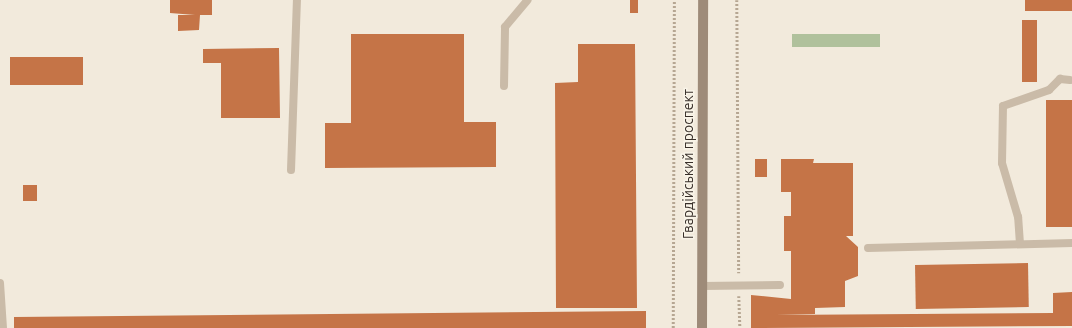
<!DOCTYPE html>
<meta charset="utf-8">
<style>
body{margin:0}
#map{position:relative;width:1072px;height:328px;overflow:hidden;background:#f2eadc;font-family:Ubuntu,sans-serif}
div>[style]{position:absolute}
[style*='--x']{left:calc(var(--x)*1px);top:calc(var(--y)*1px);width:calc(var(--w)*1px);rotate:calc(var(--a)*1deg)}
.green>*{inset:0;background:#b0c19c;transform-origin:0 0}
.building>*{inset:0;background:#c57447;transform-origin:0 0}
.path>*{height:2.5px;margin-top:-1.25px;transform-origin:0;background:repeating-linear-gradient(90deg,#b6a692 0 2px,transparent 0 4px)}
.lane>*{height:8px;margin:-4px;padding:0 4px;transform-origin:4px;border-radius:4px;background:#cabba8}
.secondary>*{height:10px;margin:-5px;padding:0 5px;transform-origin:5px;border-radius:5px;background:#9e8b79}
span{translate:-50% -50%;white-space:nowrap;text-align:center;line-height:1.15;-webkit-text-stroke:3px #f9f4e8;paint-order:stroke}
.street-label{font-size:14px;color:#372e28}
</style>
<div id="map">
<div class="green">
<div style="left:792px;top:34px;width:88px;height:13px"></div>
</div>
<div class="building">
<div style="clip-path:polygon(170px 0,212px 0,212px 15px,200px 15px,199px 30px,178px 31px,178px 15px,195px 15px,170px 13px)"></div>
<div style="left:630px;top:0;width:8px;height:13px"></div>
<div style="left:1025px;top:0;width:47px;height:11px"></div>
<div style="left:1022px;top:20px;width:15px;height:62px"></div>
<div style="clip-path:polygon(351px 34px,464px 34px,464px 122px,496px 122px,496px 167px,325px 168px,325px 123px,351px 123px)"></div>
<div style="clip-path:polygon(578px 44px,635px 44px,637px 308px,556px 308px,555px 83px,578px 82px)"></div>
<div style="clip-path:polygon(279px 48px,280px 118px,221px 118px,221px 63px,203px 63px,203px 49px)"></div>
<div style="left:10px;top:57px;width:73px;height:28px"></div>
<div style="left:1046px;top:100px;width:26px;height:127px"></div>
<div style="left:755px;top:159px;width:12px;height:18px"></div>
<div style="clip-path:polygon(781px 159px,814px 159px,813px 163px,853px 163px,853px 236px,846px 236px,858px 247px,858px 276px,845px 281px,845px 307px,815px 308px,815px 314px,776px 315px,1053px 313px,1053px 293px,1072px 292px,1072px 326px,751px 328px,751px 295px,791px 299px,791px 251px,784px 251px,784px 216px,791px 216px,791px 192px,781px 192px)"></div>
<div style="left:23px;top:185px;width:14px;height:16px"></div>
<div style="left:1028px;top:263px;width:44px;height:113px;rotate:89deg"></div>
<div style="clip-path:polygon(646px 311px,646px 328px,14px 328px,14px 317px)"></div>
</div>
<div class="path">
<div style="--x:737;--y:0;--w:273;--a:89.6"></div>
<div style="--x:739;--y:296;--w:32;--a:88"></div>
<div style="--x:673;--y:328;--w:328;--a:-89.8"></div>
</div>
<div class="lane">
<div style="--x:504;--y:86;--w:59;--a:-89"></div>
<div style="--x:505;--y:27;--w:35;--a:-50"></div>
<div style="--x:291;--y:170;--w:170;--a:-88"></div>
<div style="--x:1020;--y:244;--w:27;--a:-94"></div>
<div style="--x:1018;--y:217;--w:56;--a:-106.5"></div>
<div style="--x:1002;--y:163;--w:57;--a:-89"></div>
<div style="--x:1003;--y:106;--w:49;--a:-19.2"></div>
<div style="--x:1049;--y:90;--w:16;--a:-45"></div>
<div style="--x:1060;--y:79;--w:10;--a:6"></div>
<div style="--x:868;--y:248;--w:204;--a:-1.4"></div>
<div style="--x:0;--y:283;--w:45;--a:86.2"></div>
<div style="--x:702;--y:286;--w:78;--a:-0.7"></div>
</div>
<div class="secondary">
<div style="--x:702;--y:328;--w:328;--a:-89.8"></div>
</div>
<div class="street-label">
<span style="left:688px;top:164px;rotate:-90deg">Гвардійський проспект</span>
</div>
</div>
